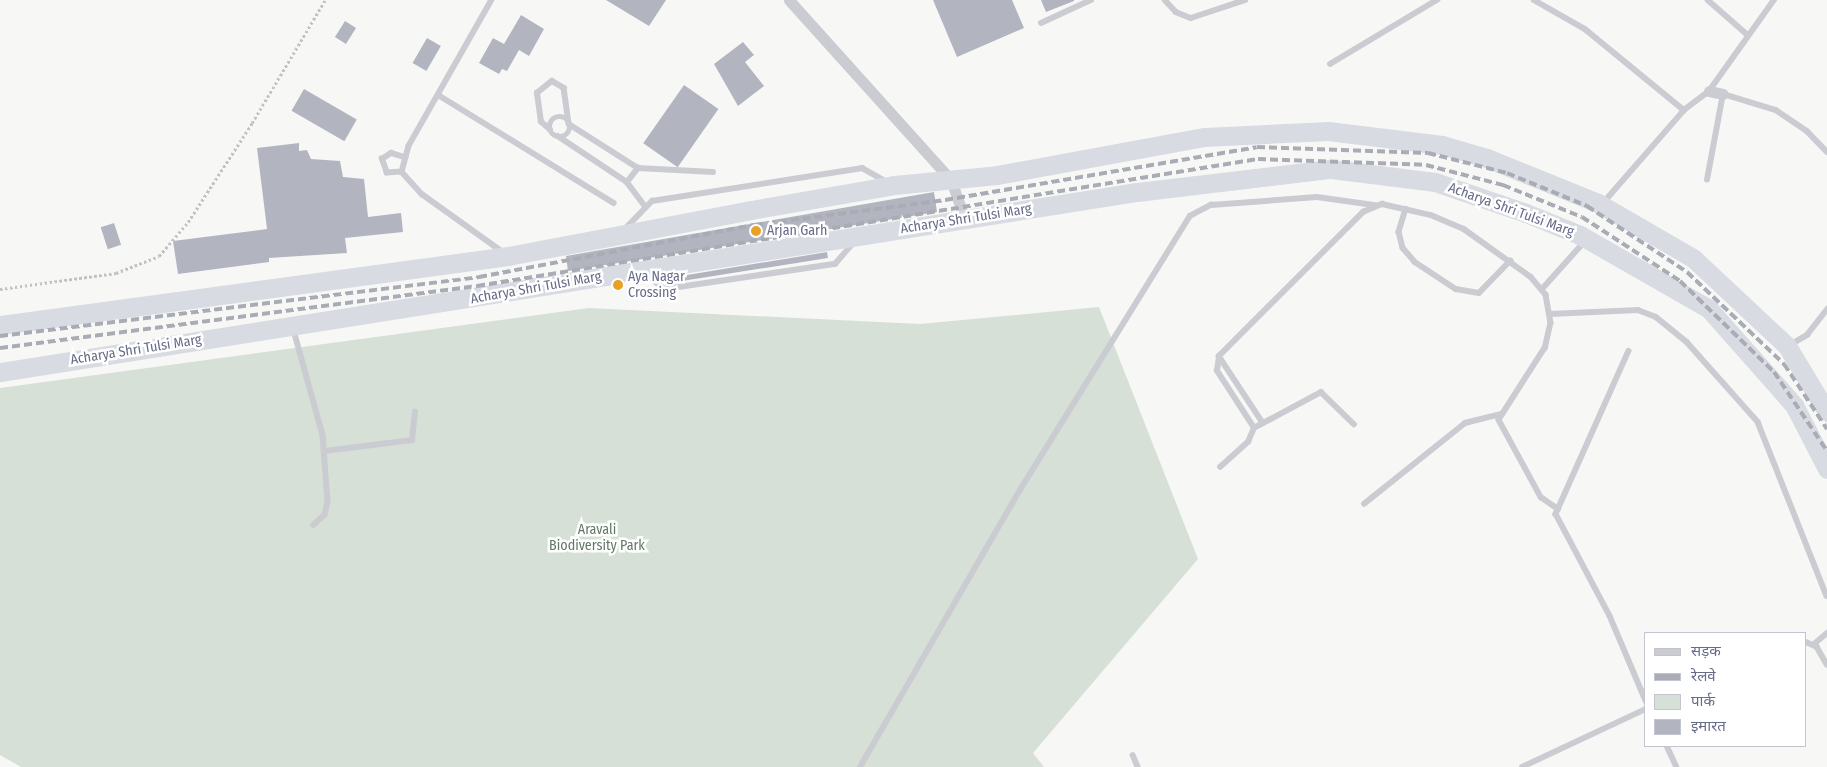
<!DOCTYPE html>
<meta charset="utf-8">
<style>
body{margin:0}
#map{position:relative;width:1827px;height:767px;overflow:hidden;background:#f7f8f6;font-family:"Fira Sans Condensed","Noto Sans Devanagari",sans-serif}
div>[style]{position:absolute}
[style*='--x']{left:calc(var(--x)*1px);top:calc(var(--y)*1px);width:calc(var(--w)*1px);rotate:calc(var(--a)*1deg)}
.green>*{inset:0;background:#d7e0d7}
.building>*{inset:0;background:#b2b5c0;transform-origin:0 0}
.path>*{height:2.5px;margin-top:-1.25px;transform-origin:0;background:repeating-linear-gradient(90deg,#c2c2c6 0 2.5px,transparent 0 5px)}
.service>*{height:5.5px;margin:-2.75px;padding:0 2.75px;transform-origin:2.75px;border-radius:2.75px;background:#cbccd1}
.service>.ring{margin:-2.75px;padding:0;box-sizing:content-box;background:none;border:5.5px solid #cbccd1;border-radius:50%}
.minor>*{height:11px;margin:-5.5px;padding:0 5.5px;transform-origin:5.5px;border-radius:5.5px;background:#cbccd1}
.trunk>*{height:19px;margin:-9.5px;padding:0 9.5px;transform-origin:9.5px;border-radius:9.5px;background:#d9dbe2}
.rail>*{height:4px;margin-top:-2px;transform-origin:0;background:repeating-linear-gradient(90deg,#aaacb5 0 8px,transparent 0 12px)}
.dots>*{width:14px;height:14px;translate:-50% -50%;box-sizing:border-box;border:2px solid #fff;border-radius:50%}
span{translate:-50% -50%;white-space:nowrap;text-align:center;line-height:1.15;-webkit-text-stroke:5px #fff;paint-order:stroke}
.street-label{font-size:14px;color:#666c88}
.poi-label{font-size:14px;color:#666c88}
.left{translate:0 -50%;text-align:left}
.park-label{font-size:14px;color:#627966}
.legend{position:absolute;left:1644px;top:632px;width:162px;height:115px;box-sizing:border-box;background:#fff;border:1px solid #c2c4cf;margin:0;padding:6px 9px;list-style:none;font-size:15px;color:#666c88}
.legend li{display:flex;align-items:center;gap:10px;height:25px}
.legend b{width:25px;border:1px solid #c2c4cf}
</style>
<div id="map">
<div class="green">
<div style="clip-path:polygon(1099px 307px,1198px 559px,1033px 753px,1044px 767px,21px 767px,0 755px,0 388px,589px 308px,920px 324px)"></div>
</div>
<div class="building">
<div style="clip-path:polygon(606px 0,666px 0,649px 26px)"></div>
<div style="clip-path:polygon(933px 0,1012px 0,1024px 28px,957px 57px)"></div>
<div style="clip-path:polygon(1041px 0,1074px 0,1074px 1px,1046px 12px)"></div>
<div style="clip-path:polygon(521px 15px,544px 29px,529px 56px,519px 50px,507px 71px,502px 69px,499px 74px,479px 63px,493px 38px,504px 44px)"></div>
<div style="left:345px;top:21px;width:13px;height:19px;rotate:32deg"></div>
<div style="left:427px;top:38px;width:16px;height:29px;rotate:30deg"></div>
<div style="clip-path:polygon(743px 42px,754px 55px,745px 62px,764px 86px,738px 106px,714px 64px)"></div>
<div style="left:684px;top:85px;width:42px;height:71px;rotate:35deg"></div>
<div style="left:304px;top:89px;width:61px;height:25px;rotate:30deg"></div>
<div style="clip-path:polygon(299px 143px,299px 151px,307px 150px,311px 159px,340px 161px,343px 177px,364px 179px,368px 217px,401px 213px,403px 232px,345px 238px,347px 253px,269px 258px,269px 262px,178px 274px,173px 241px,267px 229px,257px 148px)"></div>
<div style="clip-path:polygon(934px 192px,937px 212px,568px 271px,566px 256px)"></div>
<div style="left:114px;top:223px;width:23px;height:14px;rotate:72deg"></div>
<div style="clip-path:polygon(827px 252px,828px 258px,682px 281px,681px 276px)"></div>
</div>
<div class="path">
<div style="--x:0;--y:289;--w:117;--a:-7.9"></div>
<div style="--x:116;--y:273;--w:46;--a:-21.6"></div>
<div style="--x:159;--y:256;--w:45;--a:-49.5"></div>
<div style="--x:188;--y:222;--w:118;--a:-57.1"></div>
<div style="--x:252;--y:123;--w:143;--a:-59.3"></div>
</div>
<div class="service">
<div style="--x:492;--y:0;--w:168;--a:119.6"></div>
<div style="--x:409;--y:146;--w:27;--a:105"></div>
<div style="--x:402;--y:172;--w:30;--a:48"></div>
<div style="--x:422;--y:194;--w:100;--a:35.6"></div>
<div style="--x:1165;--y:0;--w:16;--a:47"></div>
<div style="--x:1176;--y:12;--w:16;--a:22"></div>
<div style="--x:1191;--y:18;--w:57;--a:-18.4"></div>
<div style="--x:1534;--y:0;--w:59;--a:29.6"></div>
<div style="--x:1585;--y:29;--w:128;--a:39.3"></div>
<div style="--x:1708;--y:0;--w:53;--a:41.2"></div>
<div style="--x:1041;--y:23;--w:55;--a:-24.7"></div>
<div style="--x:1330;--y:64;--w:125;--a:-30.9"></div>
<div style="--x:440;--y:96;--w:204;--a:31.6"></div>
<div class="ring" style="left:550px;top:117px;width:14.5px;height:14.5px"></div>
<div style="--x:550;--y:130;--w:12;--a:-138"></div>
<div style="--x:541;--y:122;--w:29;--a:-98"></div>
<div style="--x:537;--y:93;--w:19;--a:-39"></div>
<div style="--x:552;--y:81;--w:14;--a:30"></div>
<div style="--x:564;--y:88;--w:36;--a:82"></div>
<div style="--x:569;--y:124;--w:82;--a:32.5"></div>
<div style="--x:558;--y:136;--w:83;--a:33.7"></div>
<div style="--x:627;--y:182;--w:30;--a:53"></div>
<div style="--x:402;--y:172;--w:15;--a:176"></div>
<div style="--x:387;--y:173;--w:15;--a:-110"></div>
<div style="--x:382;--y:159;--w:11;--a:-34"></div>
<div style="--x:391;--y:153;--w:15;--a:16"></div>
<div style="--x:1707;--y:180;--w:87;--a:-79.5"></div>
<div style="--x:1723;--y:94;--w:55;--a:16.8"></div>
<div style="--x:1776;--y:110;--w:37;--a:34"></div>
<div style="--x:1807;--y:131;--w:29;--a:46"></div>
<div style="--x:627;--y:182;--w:18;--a:-52"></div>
<div style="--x:638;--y:168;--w:75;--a:3.1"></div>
<div style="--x:1603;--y:203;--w:123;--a:-48.9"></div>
<div style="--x:1684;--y:110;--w:31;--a:-37"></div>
<div style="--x:1709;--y:91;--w:112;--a:-54.5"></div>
<div style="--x:1406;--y:209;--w:24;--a:107"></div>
<div style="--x:1399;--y:232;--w:16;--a:76"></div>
<div style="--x:1403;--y:248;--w:18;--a:49"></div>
<div style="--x:1415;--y:262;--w:49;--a:33.4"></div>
<div style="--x:1456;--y:289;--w:23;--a:10"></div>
<div style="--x:1479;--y:293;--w:45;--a:-45.9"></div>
<div style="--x:625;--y:229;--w:39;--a:-46"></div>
<div style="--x:652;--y:201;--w:213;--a:-8.9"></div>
<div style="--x:862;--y:168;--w:26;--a:29"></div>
<div style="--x:645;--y:274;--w:25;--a:37"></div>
<div style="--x:665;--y:289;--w:172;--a:-8.4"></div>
<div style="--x:835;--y:264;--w:29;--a:-49"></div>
<div style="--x:1542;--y:289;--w:66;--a:-48.1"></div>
<div style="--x:1550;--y:314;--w:88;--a:-2.6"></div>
<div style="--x:1638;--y:310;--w:19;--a:21"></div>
<div style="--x:1656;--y:317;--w:40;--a:39"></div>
<div style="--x:1687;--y:342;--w:107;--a:48.4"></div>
<div style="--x:1758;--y:422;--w:187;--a:68.4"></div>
<div style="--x:293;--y:327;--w:112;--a:74.5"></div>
<div style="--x:323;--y:435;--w:67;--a:85.7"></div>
<div style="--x:328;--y:502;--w:13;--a:103"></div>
<div style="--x:325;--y:515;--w:15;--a:138"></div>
<div style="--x:1790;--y:345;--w:20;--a:-30"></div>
<div style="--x:1807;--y:335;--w:33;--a:-52"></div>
<div style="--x:1629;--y:351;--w:179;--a:114.1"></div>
<div style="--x:1556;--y:514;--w:115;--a:62.1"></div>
<div style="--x:1610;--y:616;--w:92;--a:67"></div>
<div style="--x:1219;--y:356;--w:80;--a:56.7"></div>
<div style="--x:1254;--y:428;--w:76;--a:-28.2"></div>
<div style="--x:1321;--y:392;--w:46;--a:44.1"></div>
<div style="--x:325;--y:451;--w:88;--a:-7.2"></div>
<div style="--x:412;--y:440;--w:28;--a:-84"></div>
<div style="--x:1220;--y:467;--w:38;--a:-42"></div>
<div style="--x:1248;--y:442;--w:15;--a:-67"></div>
<div style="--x:1254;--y:428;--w:68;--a:-123"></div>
<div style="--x:1217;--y:371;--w:15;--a:-82"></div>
<div style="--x:1219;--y:356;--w:204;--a:-45"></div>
<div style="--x:1363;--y:212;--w:21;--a:-23"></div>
<div style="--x:1382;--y:204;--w:50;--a:12.7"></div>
<div style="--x:1431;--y:215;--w:36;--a:23"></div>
<div style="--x:1464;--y:229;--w:82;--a:35.6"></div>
<div style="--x:1531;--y:277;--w:23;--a:50"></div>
<div style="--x:1546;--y:295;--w:28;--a:80"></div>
<div style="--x:1551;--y:323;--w:26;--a:103"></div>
<div style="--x:1545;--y:348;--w:85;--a:122.6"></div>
<div style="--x:1499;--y:420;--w:88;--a:61.4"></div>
<div style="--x:1541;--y:497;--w:21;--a:35"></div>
<div style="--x:1364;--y:504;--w:129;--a:-38.7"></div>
<div style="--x:1465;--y:423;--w:36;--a:-14"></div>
<div style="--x:1806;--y:642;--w:12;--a:24"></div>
<div style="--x:1817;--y:647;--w:20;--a:60"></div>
<div style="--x:1814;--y:644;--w:17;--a:-40"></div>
<div style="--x:1667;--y:746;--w:23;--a:65"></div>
<div style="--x:1133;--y:755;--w:13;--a:67"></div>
<div style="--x:860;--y:767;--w:320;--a:-60"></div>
<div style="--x:1020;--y:490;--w:322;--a:-58.2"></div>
<div style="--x:1190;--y:216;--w:24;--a:-28"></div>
<div style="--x:1211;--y:205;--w:106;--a:-4.3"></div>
<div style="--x:1317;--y:197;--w:59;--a:7.9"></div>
<div style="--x:1522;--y:767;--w:137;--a:-25.1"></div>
</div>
<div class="minor">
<div style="--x:789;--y:0;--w:242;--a:48"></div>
<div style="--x:951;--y:180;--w:42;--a:70.7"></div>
<div style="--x:1709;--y:91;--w:14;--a:12"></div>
</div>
<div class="trunk">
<div style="--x:0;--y:325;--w:513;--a:-7.73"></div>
<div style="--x:508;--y:256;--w:247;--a:-10.7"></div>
<div style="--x:751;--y:210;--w:145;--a:-9.9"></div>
<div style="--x:894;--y:185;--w:103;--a:-5.5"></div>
<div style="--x:997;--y:175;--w:211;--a:-10.4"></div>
<div style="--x:1205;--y:137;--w:123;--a:-2.8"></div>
<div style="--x:1328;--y:131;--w:115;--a:7"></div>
<div style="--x:1442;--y:145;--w:47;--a:16.1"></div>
<div style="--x:1487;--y:158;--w:120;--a:22.1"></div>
<div style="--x:1598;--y:203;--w:110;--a:30.1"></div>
<div style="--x:1693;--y:258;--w:129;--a:43.1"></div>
<div style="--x:1787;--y:346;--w:77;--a:58.8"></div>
<div style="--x:0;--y:372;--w:1151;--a:-9"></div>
<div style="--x:1137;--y:192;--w:195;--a:-6.8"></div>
<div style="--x:1331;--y:169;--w:105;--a:7.1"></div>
<div style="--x:1435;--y:182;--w:96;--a:18.8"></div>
<div style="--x:1526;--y:213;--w:58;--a:22.2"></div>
<div style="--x:1580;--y:235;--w:149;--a:29.8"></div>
<div style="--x:1709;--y:309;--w:128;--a:48.5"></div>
<div style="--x:1794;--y:405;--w:72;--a:62.7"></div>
</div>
<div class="rail">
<div style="--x:0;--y:336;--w:483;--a:-7"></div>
<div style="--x:479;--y:277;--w:281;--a:-10.7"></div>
<div style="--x:755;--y:225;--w:192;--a:-7.5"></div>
<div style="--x:945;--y:200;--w:316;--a:-9.6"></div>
<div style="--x:1257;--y:147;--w:171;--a:2"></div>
<div style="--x:1428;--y:153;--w:81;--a:14.2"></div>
<div style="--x:1507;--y:173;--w:87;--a:22.4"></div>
<div style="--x:1587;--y:206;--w:120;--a:33.4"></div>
<div style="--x:1687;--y:272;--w:134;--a:43.5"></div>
<div style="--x:1784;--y:364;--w:78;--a:56.5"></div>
<div style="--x:0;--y:348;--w:481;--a:-7.4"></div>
<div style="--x:477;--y:286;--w:791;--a:-9.24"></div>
<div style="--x:1258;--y:159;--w:168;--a:2"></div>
<div style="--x:1426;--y:165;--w:80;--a:14.6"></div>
<div style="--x:1503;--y:185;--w:85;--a:22.1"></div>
<div style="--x:1582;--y:217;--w:117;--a:33.1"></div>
<div style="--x:1680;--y:281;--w:131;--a:44.1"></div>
<div style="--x:1774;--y:372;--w:95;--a:56.1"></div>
</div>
<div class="dots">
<div style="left:756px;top:231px;background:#e9a125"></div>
<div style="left:618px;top:285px;background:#e9a125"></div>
</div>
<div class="street-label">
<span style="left:1511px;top:210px;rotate:20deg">Acharya Shri Tulsi Marg</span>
<span style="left:966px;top:219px;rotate:-9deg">Acharya Shri Tulsi Marg</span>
<span style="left:536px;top:288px;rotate:-10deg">Acharya Shri Tulsi Marg</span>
<span style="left:136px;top:350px;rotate:-9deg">Acharya Shri Tulsi Marg</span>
</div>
<div class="poi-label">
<span class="left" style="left:767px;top:231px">Arjan Garh</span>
<span class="left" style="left:628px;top:285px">Aya Nagar<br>Crossing</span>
</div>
<div class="park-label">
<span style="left:597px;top:538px">Aravali<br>Biodiversity Park</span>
</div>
<ul class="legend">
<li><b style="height:6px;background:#cbccd1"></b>सड़क</li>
<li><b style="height:6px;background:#aaacb5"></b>रेलवे</li>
<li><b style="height:14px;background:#d7e0d7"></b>पार्क</li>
<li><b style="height:14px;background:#b2b5c0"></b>इमारत</li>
</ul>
</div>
